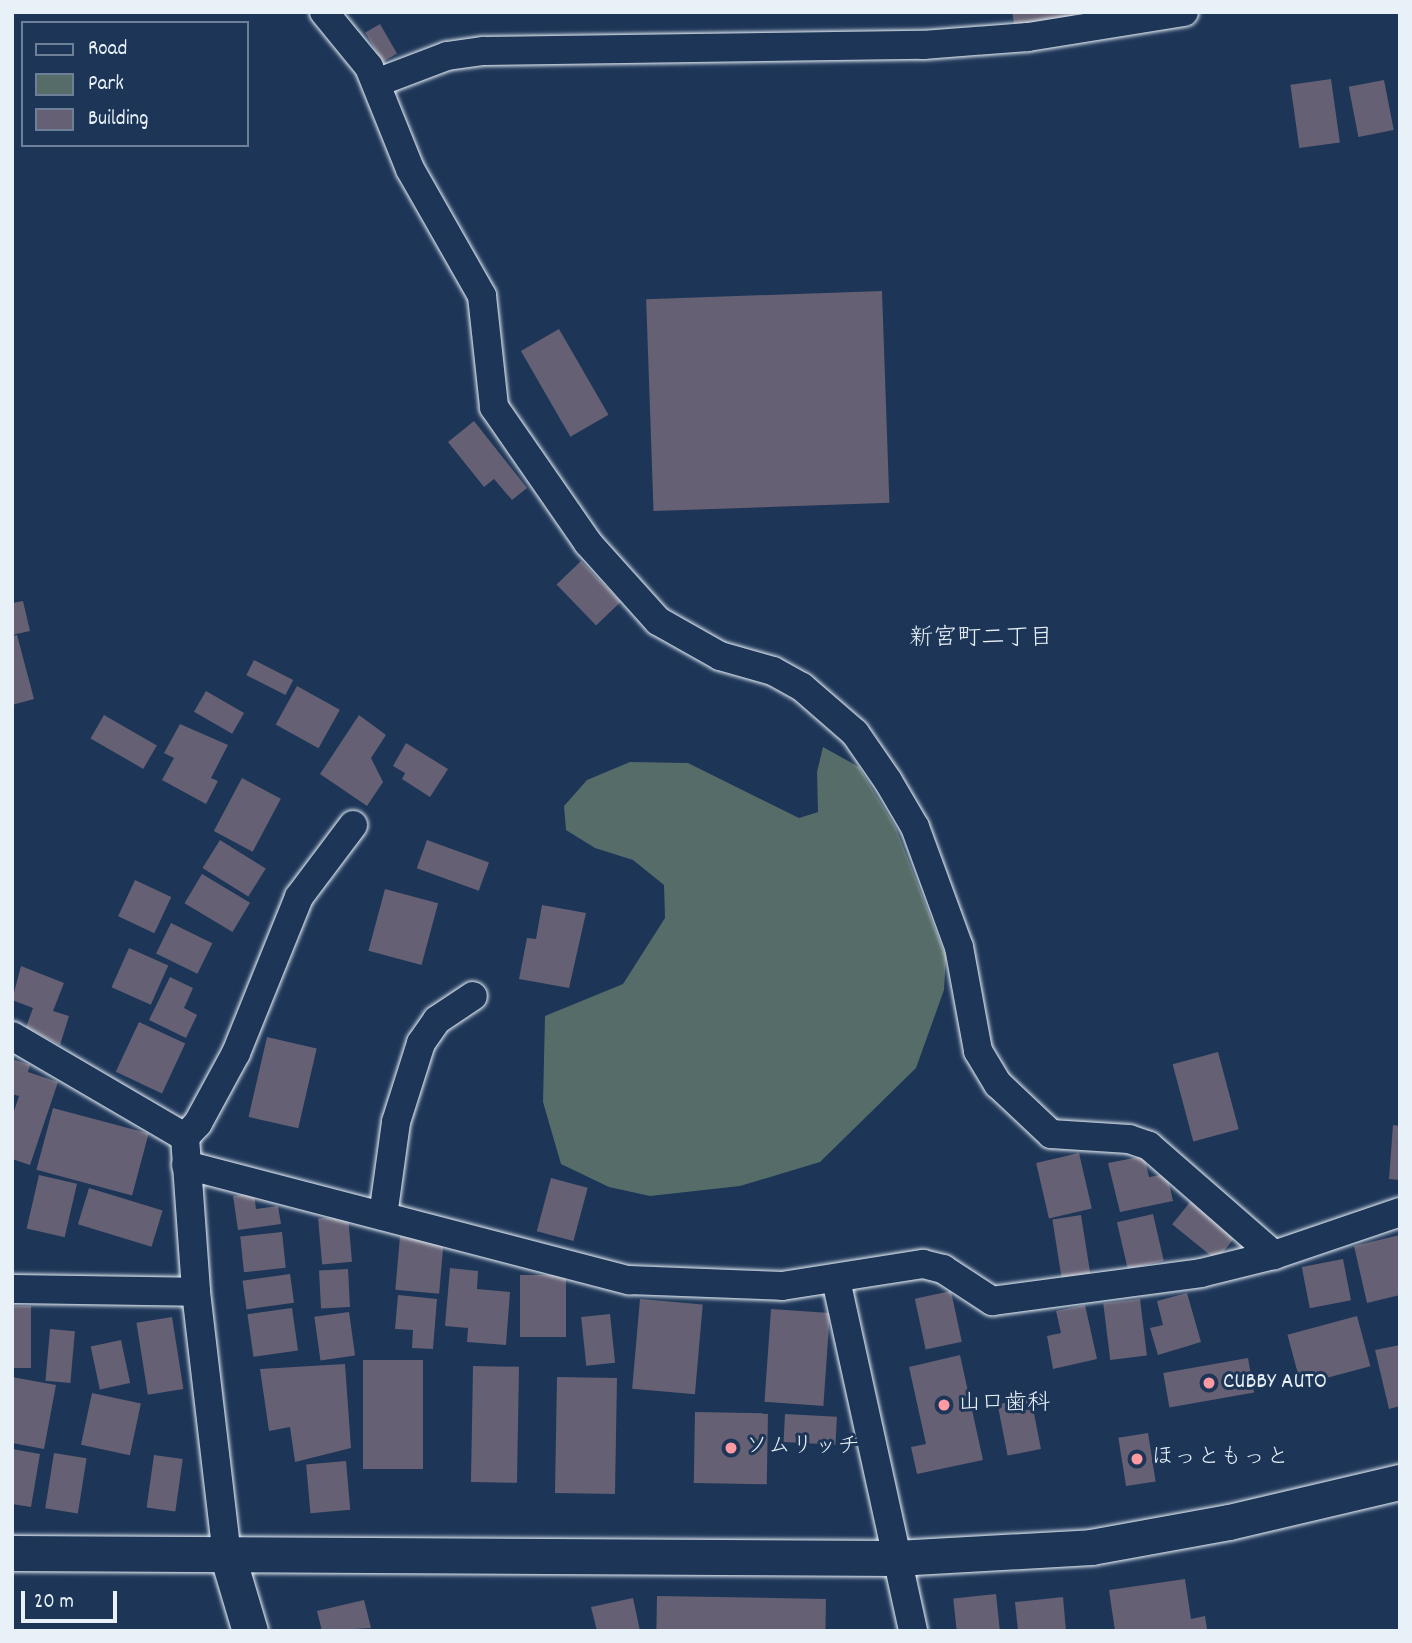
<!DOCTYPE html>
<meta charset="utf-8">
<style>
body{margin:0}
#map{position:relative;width:1412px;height:1643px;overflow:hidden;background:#1d3557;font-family:Dekko,"Klee One",sans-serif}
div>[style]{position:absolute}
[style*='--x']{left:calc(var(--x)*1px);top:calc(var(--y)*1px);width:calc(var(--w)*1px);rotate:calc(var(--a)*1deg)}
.green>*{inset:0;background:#556c69}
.building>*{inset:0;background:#656073;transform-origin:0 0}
.roads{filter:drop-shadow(0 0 2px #e8f1f8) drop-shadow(0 0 2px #e8f1f8)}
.minor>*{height:28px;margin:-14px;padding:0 14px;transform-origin:14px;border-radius:14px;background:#1d3557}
.tertiary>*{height:35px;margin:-17.5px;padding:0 17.5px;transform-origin:17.5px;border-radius:17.5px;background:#1d3557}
.dots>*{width:19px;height:19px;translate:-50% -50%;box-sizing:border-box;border:4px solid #1d3557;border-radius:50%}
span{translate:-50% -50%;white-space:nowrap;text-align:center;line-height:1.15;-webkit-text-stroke:6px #1d3557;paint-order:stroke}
.poi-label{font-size:23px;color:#e8f1f8}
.left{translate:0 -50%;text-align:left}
.neighbourhood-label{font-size:24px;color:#e8f1f8}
.frame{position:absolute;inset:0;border:14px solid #e8f1f8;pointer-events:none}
.legend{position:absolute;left:21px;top:21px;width:228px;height:126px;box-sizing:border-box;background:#1d3557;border:2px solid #6e8097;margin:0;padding:9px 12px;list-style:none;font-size:21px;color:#e8f1f8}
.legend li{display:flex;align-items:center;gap:14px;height:35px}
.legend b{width:35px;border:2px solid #6e8097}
.scale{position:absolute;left:21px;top:1591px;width:96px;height:32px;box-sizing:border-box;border:4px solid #e8f1f8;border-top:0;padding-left:9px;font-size:21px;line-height:24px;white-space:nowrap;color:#e8f1f8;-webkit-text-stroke:5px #1d3557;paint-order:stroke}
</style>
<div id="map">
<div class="green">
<div style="clip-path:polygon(823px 747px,859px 767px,896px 828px,946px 957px,944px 990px,916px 1068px,820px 1162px,740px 1186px,650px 1196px,609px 1187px,561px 1164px,543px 1102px,545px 1016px,623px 984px,665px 918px,664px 885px,633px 860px,595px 848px,566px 830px,564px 806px,587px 780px,630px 762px,688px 763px,799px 818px,818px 812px,817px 772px)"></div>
</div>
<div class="building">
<div style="clip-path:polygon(1012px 12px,1073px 12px,1074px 18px,1015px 29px)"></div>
<div style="left:380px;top:24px;width:34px;height:17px;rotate:60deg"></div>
<div style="left:1331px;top:79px;width:64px;height:41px;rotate:82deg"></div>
<div style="left:1384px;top:80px;width:51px;height:36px;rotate:79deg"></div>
<div style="left:882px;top:291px;width:212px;height:236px;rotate:88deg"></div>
<div style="left:559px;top:329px;width:99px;height:44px;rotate:60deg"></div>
<div style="clip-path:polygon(474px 421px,527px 488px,512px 500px,494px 479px,484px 487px,448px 442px)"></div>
<div style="left:581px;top:561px;width:57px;height:34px;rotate:46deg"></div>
<div style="clip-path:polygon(23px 601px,30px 631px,12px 635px,12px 603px)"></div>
<div style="clip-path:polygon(17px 635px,34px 699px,12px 705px,12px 636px)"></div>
<div style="left:254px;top:660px;width:44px;height:17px;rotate:27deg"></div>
<div style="left:297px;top:686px;width:49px;height:44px;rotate:29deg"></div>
<div style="left:206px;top:691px;width:44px;height:24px;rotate:30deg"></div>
<div style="left:104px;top:715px;width:61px;height:27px;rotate:30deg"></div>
<div style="clip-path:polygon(359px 715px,386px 735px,371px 758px,383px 782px,367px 806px,320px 774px)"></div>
<div style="clip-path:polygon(180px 724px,228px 745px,211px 778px,218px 781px,206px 804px,162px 780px,174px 758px,164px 753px)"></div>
<div style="clip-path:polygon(406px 743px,448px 769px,430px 797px,402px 779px,405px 773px,393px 766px)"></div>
<div style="left:242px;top:778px;width:44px;height:60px;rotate:28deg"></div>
<div style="left:220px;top:840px;width:54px;height:33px;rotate:32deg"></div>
<div style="left:427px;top:840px;width:66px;height:30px;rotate:20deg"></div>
<div style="left:202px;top:874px;width:56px;height:34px;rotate:31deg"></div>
<div style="left:135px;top:880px;width:40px;height:40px;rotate:25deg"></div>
<div style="left:385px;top:889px;width:55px;height:64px;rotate:15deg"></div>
<div style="clip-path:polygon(542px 905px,586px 913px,569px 988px,519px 979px,527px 938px,536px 939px)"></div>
<div style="left:171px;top:923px;width:46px;height:34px;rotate:26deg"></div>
<div style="left:129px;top:948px;width:43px;height:43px;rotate:24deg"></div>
<div style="clip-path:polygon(21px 966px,64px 983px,53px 1011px,69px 1016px,60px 1045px,26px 1027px,33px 1008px,12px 1000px)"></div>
<div style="clip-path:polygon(170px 977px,193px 988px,184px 1008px,197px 1015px,186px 1038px,149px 1020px)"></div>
<div style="left:139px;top:1022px;width:51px;height:55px;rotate:25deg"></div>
<div style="left:267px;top:1037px;width:51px;height:82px;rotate:13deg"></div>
<div style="left:1218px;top:1052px;width:80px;height:47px;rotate:75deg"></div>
<div style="clip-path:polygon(12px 1059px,30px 1065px,28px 1072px,58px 1082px,30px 1165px,12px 1159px,12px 1117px,19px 1096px,12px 1094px)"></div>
<div style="left:53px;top:1108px;width:99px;height:64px;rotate:15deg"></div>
<div style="clip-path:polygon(1393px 1125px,1400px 1126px,1400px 1180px,1389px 1179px)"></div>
<div style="left:1079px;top:1153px;width:57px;height:44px;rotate:77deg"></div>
<div style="clip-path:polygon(1144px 1156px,1149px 1177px,1167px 1174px,1173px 1201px,1120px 1212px,1108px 1163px)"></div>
<div style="left:39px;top:1175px;width:39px;height:55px;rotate:13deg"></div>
<div style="left:551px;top:1178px;width:38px;height:55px;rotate:15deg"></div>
<div style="left:89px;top:1188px;width:77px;height:38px;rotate:17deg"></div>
<div style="clip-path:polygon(254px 1193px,256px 1209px,278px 1206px,281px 1224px,238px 1230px,233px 1196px)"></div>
<div style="left:1191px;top:1201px;width:57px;height:30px;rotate:39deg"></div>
<div style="left:1153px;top:1214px;width:48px;height:37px;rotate:77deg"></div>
<div style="left:1081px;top:1215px;width:59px;height:29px;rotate:81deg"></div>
<div style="left:348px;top:1216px;width:46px;height:30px;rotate:85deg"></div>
<div style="left:282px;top:1232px;width:36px;height:42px;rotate:84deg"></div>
<div style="clip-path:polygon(1400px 1235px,1400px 1295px,1367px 1303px,1354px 1246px)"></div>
<div style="left:400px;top:1236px;width:44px;height:54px;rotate:5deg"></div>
<div style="left:1343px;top:1259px;width:42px;height:42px;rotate:79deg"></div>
<div style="clip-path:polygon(450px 1268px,478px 1271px,477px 1289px,510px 1292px,506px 1345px,467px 1342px,468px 1328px,445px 1326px)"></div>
<div style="left:348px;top:1269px;width:38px;height:29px;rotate:87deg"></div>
<div style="left:290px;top:1274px;width:29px;height:48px;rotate:82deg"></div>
<div style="left:520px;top:1275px;width:46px;height:62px"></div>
<div style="left:951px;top:1291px;width:52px;height:37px;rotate:78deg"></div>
<div style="clip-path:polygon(1187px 1293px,1201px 1342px,1158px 1355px,1150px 1328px,1163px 1325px,1157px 1301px)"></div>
<div style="clip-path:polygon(398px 1295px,437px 1299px,433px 1349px,412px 1348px,413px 1330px,395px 1329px)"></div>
<div style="left:640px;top:1299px;width:63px;height:90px;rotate:5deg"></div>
<div style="left:1140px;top:1299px;width:57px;height:37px;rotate:83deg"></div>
<div style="clip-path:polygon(1085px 1305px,1097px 1359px,1053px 1369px,1047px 1336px,1061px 1333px,1056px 1311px)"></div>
<div style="left:12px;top:1306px;width:19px;height:62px"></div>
<div style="left:292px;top:1308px;width:43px;height:45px;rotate:82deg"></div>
<div style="left:771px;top:1309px;width:59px;height:93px;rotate:4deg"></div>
<div style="left:349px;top:1312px;width:44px;height:35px;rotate:82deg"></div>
<div style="left:610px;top:1314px;width:49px;height:29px;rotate:84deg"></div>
<div style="left:1357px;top:1316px;width:52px;height:72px;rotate:75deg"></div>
<div style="left:172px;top:1317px;width:73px;height:36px;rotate:81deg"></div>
<div style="left:50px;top:1329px;width:25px;height:52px;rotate:5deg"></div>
<div style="left:121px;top:1340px;width:44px;height:31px;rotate:78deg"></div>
<div style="clip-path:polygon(1400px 1345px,1400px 1406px,1389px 1409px,1375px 1350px)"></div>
<div style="clip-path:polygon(960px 1355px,983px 1460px,917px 1474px,911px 1447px,926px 1444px,909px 1367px)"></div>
<div style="left:1248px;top:1358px;width:35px;height:86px;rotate:80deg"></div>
<div style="left:363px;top:1360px;width:60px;height:109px"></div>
<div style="clip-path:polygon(345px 1364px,351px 1448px,295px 1462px,290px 1427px,269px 1431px,260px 1369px)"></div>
<div style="left:473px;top:1366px;width:46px;height:116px;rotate:1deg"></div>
<div style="clip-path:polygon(12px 1377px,56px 1385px,44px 1449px,12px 1443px)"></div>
<div style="left:557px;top:1377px;width:60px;height:116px;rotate:1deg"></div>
<div style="left:92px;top:1393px;width:50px;height:53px;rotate:12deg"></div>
<div style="left:1031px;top:1398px;width:52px;height:34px;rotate:79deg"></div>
<div style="left:695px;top:1412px;width:73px;height:71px;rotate:1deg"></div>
<div style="left:785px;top:1414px;width:52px;height:28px;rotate:3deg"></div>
<div style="left:1148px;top:1433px;width:49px;height:30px;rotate:81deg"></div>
<div style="clip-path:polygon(12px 1449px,40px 1454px,31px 1507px,12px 1504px)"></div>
<div style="left:54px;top:1453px;width:33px;height:56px;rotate:9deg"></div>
<div style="left:154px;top:1455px;width:29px;height:53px;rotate:8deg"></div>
<div style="left:346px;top:1461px;width:49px;height:40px;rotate:85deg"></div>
<div style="clip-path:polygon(1185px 1579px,1191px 1619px,1205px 1616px,1207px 1629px,1115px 1631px,1109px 1590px)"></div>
<div style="left:996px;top:1594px;width:36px;height:43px;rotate:84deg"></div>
<div style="left:657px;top:1596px;width:169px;height:35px;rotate:1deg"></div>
<div style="clip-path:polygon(1063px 1597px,1066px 1631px,1018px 1631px,1015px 1602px)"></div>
<div style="clip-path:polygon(633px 1598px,640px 1631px,597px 1631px,591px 1607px)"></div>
<div style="clip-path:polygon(364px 1600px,371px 1628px,322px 1631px,317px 1611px)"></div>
</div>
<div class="roads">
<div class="minor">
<div style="--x:324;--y:12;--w:71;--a:50.7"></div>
<div style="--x:369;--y:67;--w:110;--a:68.1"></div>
<div style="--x:410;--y:169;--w:146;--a:60.4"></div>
<div style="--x:482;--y:296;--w:112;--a:83.8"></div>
<div style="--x:494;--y:407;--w:165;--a:55.3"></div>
<div style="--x:588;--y:543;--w:105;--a:48.1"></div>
<div style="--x:658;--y:621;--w:71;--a:29.4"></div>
<div style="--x:720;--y:656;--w:55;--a:15.8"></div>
<div style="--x:773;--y:671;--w:33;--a:29"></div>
<div style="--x:802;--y:687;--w:70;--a:41"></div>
<div style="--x:855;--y:733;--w:58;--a:55.5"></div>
<div style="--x:888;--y:781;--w:53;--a:59.6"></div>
<div style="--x:915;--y:827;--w:128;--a:69.9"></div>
<div style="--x:959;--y:947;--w:106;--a:79.6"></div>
<div style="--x:978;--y:1051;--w:39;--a:59"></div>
<div style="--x:998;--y:1084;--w:73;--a:43.3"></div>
<div style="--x:1051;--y:1134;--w:78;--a:3.7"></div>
<div style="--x:1129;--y:1139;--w:21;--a:19"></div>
<div style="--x:1149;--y:1146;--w:166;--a:41.1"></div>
<div style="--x:376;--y:83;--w:76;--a:-20.8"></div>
<div style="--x:447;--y:56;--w:37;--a:-8"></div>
<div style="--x:484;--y:51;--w:439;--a:-0.8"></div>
<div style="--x:923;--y:45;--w:105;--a:-4.4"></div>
<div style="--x:1028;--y:37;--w:158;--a:-9.1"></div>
<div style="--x:12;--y:1036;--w:200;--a:30.3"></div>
<div style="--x:185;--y:1137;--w:155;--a:85.9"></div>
<div style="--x:196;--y:1292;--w:264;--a:83.3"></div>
<div style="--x:185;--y:1137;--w:19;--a:-47"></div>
<div style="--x:198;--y:1123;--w:80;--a:-61.5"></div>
<div style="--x:236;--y:1053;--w:168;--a:-68"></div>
<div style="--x:299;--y:897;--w:90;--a:-53.1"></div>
<div style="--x:186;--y:1165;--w:458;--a:14.6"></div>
<div style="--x:629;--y:1280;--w:153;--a:2.2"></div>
<div style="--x:782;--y:1286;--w:143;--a:-8.9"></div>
<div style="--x:923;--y:1264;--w:21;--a:14"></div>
<div style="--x:943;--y:1269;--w:59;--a:33.1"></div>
<div style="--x:992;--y:1301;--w:211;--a:-7.6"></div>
<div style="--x:1201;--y:1273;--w:75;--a:-13.9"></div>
<div style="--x:1274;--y:1255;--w:133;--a:-18.8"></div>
<div style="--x:383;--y:1216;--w:95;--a:-82.1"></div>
<div style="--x:396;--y:1122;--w:83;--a:-72.4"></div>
<div style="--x:421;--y:1043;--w:28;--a:-55"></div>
<div style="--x:437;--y:1020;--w:43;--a:-33.7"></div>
<div style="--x:836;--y:1280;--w:359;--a:77.6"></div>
<div style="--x:12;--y:1289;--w:184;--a:0.9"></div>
</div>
<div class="tertiary">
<div style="--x:12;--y:1553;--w:884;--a:0.32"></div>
<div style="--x:896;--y:1558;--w:195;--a:-3.2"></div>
<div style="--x:1091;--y:1547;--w:140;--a:-10.3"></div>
<div style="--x:1229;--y:1522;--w:176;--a:-13.2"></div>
<div style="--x:227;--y:1554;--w:80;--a:73.4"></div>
</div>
</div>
<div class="dots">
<div style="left:1209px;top:1383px;background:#ff9aa2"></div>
<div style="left:944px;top:1405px;background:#ff9aa2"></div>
<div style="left:731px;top:1448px;background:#ff9aa2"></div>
<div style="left:1137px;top:1459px;background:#ff9aa2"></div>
</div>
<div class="poi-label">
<span class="left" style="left:1223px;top:1383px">CUBBY AUTO</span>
<span class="left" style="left:958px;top:1405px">山口歯科</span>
<span class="left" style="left:745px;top:1448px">ソムリッチ</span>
<span class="left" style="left:1151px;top:1459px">ほっともっと</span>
</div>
<div class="neighbourhood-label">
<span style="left:981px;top:640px">新宮町二丁目</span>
</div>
<div class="frame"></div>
<ul class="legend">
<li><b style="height:9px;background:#1d3557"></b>Road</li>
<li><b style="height:19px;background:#556c69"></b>Park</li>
<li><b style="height:19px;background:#656073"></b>Building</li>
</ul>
<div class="scale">20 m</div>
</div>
